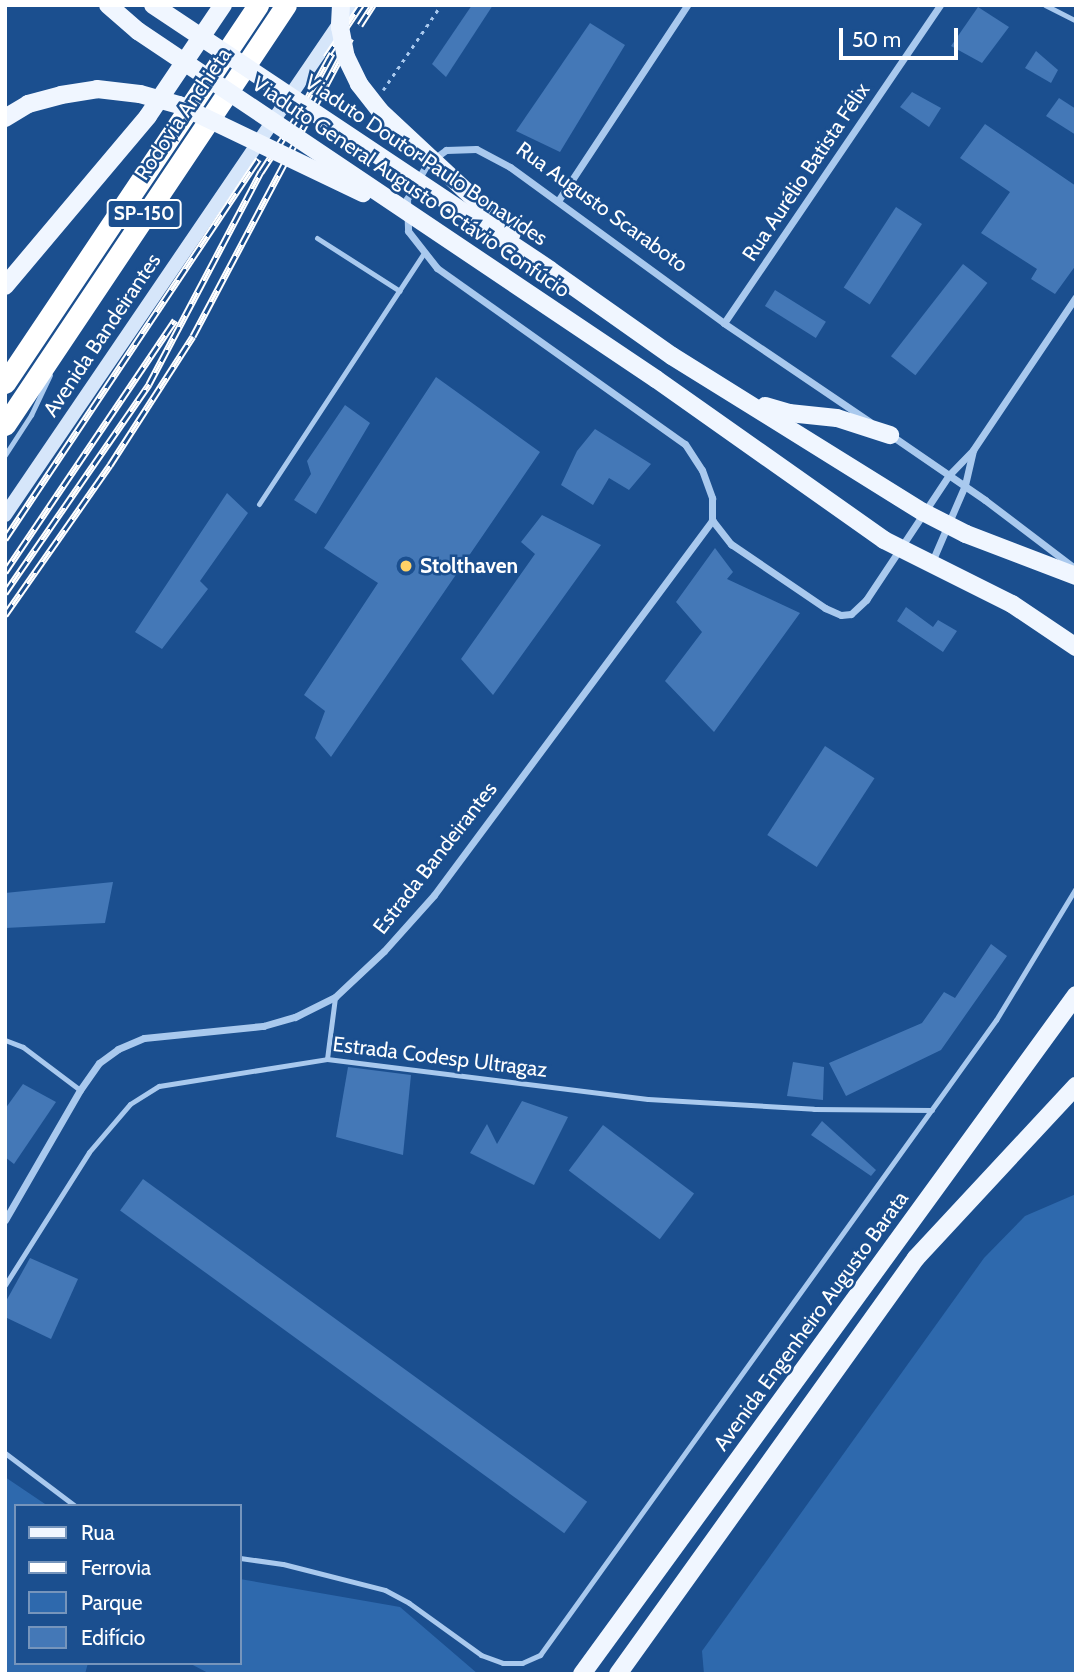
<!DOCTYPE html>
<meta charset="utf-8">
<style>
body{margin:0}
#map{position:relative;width:1081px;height:1679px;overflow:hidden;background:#1b4f8f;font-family:Cabin,sans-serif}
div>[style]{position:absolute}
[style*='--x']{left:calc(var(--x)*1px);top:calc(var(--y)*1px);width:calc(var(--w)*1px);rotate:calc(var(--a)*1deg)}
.green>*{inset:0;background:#2e69ad}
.building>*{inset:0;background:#4478b7;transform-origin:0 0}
.path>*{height:2.5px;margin-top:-1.25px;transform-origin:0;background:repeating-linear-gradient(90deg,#a9c9ee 0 3.5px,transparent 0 8.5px)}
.lane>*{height:5px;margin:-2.5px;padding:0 2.5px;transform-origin:2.5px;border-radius:2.5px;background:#a9c9ee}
.street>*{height:7px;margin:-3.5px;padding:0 3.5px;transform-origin:3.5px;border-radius:3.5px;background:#a9c9ee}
.secondary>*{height:14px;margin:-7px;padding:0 7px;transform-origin:7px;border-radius:7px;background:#d6e6fa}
.primary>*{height:18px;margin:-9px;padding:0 9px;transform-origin:9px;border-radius:9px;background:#f0f6ff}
.highway>*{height:21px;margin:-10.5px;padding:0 10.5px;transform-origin:10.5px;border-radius:10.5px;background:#fff}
.rail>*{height:7px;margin-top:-3.5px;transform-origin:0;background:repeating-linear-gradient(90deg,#1b4f8f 0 13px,#fff 0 26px);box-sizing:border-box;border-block:2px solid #fff}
.primary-bridge>*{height:18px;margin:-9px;padding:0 9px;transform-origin:9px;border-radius:9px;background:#f0f6ff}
.dots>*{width:19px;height:19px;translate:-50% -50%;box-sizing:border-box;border:4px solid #1b4f8f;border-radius:50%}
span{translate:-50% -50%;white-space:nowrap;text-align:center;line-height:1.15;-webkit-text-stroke:5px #1b4f8f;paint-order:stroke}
.shield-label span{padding:2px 5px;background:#1b4f8f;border:2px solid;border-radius:5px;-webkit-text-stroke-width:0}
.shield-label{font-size:19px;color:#fff;font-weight:700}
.street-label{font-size:21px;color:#fff}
.poi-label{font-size:21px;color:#fff;font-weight:700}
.left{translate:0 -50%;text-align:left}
.frame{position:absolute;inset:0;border:7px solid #fff;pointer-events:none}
.legend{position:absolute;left:14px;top:1504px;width:228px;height:161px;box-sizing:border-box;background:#1b4f8f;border:2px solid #7695bc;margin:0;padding:9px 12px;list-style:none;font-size:21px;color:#fff}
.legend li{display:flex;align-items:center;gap:14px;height:35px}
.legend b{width:35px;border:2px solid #7695bc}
.scale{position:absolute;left:839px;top:28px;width:119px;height:32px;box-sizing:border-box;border:4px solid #fff;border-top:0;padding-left:9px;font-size:21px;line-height:24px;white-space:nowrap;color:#fff;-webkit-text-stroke:5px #1b4f8f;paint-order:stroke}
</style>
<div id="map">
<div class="green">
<div style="clip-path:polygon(1076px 1194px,1076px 1674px,704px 1674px,702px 1651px,984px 1258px,1025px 1216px)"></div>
<div style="clip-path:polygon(5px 1477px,48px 1506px,16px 1506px,16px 1663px,88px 1663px,85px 1674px,5px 1674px)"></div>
<div style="clip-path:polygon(240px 1579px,400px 1607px,478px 1674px,210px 1674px,189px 1663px,240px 1663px)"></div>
</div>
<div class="building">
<div style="clip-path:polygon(472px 5px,493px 5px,446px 77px,432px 64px)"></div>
<div style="clip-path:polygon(978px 7px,1009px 27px,982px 63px,951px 46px)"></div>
<div style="clip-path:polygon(590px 23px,625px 45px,560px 152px,516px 131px)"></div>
<div style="clip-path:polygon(1036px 51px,1058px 70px,1051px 83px,1025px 68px)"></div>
<div style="clip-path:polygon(912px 92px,941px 108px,929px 127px,900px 107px)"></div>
<div style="clip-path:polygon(1059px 98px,1076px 109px,1076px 135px,1046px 116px)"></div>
<div style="clip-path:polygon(985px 124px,1076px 186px,1076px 265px,1055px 294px,1031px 279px,1037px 269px,981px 233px,1010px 192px,960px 158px)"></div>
<div style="left:896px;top:207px;width:31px;height:96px;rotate:33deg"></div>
<div style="left:963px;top:264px;width:31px;height:117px;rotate:38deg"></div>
<div style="left:775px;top:290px;width:60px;height:19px;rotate:32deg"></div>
<div style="clip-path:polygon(436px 377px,540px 452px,331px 757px,315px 738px,325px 711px,304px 695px,378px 583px,324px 548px)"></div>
<div style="clip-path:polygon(345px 405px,370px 423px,316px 514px,294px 500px,311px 474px,307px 461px)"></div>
<div style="clip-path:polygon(595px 429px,651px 464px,629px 490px,609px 478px,593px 505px,561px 485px,577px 451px)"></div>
<div style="clip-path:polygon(227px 493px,248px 513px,200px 581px,208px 589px,162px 649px,135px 632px)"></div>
<div style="clip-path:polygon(542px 515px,601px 545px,493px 695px,461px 659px,535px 554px,521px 542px)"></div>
<div style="clip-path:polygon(715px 548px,733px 572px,727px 579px,800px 613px,714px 732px,665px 681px,702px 632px,676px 602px)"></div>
<div style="clip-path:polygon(906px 607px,933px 627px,938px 620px,957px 631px,943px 652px,897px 621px)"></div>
<div style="left:825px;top:746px;width:59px;height:106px;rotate:33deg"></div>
<div style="clip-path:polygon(113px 882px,105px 923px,5px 928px,5px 893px)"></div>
<div style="clip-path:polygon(991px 944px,1007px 956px,941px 1050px,846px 1096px,829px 1063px,922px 1023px,944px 992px,955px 998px)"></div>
<div style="clip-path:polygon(793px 1062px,824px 1067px,823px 1100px,787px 1096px)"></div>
<div style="clip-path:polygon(348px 1067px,411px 1075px,403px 1155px,336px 1137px)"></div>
<div style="clip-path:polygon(23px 1084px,56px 1102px,14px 1164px,5px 1157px,5px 1109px)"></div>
<div style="clip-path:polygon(522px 1101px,568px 1117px,534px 1185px,470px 1153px,487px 1124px,497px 1144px)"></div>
<div style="clip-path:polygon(822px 1121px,876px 1170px,871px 1176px,811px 1135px)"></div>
<div style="left:603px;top:1125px;width:114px;height:57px;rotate:37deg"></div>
<div style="left:143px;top:1179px;width:549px;height:39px;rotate:36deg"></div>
<div style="clip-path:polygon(30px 1258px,78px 1279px,51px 1339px,5px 1317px,5px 1303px)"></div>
</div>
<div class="path">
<div style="--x:383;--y:90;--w:103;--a:-55.7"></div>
</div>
<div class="lane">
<div style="--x:1045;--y:5;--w:35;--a:27"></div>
<div style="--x:317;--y:238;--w:98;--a:32.6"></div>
<div style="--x:5;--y:455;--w:48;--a:-57"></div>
<div style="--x:31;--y:415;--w:44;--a:-64.6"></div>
<div style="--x:259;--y:504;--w:299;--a:-56.7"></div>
<div style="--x:5;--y:1040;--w:19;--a:21"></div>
<div style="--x:23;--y:1047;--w:71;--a:37"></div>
<div style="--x:327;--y:1059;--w:63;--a:-82.6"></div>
<div style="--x:5;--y:1285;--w:157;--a:-57.7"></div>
<div style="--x:89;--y:1152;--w:63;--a:-49.5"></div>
<div style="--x:130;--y:1104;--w:34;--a:-32"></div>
<div style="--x:159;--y:1086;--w:170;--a:-9.1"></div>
<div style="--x:327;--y:1059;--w:323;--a:7.1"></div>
<div style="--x:648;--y:1099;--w:166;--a:3.4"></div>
<div style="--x:814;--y:1109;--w:118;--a:0.5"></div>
<div style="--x:5;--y:1453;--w:88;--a:37.1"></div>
<div style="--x:240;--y:1558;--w:43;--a:7.9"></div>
<div style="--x:283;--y:1564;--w:105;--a:14.3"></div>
<div style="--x:385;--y:1590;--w:27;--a:28"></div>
<div style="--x:409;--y:1603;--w:89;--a:35.8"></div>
<div style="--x:481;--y:1655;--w:23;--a:20"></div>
<div style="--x:503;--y:1663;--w:19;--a:0"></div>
<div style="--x:522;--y:1663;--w:20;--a:-24"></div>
<div style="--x:540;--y:1655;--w:782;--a:-54.32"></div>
<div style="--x:996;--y:1020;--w:154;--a:-58.8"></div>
</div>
<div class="street">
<div style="--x:558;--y:201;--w:235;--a:-56.6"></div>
<div style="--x:724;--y:323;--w:384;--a:-55.8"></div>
<div style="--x:870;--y:422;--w:176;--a:-145.9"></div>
<div style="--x:724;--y:323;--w:265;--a:-143.9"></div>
<div style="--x:510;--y:167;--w:38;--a:-152"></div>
<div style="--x:476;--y:149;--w:30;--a:178"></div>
<div style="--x:446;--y:150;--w:24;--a:144"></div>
<div style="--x:427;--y:164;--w:40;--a:119.7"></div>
<div style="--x:407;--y:199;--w:32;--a:88"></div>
<div style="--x:408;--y:231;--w:47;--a:51.9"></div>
<div style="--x:437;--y:268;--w:304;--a:35.4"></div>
<div style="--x:685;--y:444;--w:31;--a:57"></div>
<div style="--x:702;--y:470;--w:30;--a:70"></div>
<div style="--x:712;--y:498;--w:22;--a:90"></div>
<div style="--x:712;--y:520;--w:31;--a:52"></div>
<div style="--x:731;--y:544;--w:114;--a:34.2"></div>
<div style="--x:825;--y:608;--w:17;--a:24"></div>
<div style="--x:841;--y:615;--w:10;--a:-6"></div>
<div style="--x:851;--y:614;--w:21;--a:-43"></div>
<div style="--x:866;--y:600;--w:150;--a:-56.4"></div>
<div style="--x:949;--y:475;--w:35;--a:-46"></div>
<div style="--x:973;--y:450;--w:184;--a:-56.1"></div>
<div style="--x:892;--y:436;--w:113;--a:34.5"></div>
<div style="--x:985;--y:500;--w:114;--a:37.2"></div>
<div style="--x:931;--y:564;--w:86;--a:-66.7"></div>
<div style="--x:965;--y:485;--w:35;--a:-77"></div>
<div style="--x:5;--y:1220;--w:150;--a:-60"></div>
<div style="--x:80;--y:1090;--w:33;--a:-55"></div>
<div style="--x:99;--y:1063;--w:24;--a:-36"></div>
<div style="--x:118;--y:1049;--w:28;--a:-23"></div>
<div style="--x:144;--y:1038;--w:120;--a:-5.8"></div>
<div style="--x:263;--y:1026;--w:33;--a:-16"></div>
<div style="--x:295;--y:1017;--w:45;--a:-26.6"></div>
<div style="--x:335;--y:997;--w:67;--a:-43.2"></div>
<div style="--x:384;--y:951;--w:75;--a:-48.2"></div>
<div style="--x:434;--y:895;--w:467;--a:-53.4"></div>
</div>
<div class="secondary">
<div style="--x:5;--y:515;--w:617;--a:-55.77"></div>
</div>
<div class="primary">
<div style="--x:5;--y:286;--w:222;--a:-49.9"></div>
<div style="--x:148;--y:116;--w:134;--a:-56"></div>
<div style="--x:672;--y:356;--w:296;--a:31.9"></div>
<div style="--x:923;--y:512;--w:48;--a:27.1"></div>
<div style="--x:966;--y:534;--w:118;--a:20.9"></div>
<div style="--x:656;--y:379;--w:279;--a:35.2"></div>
<div style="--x:884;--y:540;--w:143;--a:26.6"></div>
<div style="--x:1012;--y:604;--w:77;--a:33.9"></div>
<div style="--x:765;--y:406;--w:25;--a:16"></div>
<div style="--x:789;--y:413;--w:48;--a:5.9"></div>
<div style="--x:837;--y:418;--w:56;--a:17.8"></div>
<div style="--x:582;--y:1674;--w:840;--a:-53.96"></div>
<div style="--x:618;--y:1674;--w:512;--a:-54.38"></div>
<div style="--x:916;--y:1258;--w:235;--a:-47.1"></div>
</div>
<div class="highway">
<div style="--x:5;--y:383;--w:455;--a:-56.2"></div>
<div style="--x:5;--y:425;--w:505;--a:-56.22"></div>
</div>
<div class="rail">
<div style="--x:360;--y:25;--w:24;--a:-57"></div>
<div style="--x:326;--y:57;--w:63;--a:-56.1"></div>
<div style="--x:5;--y:539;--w:457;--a:-56.3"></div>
<div style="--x:5;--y:572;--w:304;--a:-56"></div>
<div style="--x:5;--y:593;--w:254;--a:-55.4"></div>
<div style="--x:149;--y:384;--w:240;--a:-62.2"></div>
<div style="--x:261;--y:172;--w:72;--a:-57"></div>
<div style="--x:300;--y:112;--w:67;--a:-61.5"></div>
<div style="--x:5;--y:615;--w:183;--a:-55"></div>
<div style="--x:110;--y:465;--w:153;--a:-57.2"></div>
<div style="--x:193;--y:336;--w:337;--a:-62.1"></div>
</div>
<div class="primary-bridge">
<div style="--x:108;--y:5;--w:40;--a:41"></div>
<div style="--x:138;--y:31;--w:624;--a:33.89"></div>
<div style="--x:153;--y:5;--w:477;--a:33.7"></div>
<div style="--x:550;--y:270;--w:149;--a:35.2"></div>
<div style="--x:341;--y:5;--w:22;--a:93"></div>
<div style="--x:340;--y:27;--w:31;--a:79"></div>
<div style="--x:346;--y:57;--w:30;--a:64"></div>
<div style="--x:359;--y:84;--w:34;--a:52"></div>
<div style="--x:380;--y:111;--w:180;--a:43"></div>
<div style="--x:5;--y:118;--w:27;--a:-31"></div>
<div style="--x:28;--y:104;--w:34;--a:-15"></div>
<div style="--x:61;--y:95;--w:36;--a:-9"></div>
<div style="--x:97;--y:89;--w:43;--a:6.6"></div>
<div style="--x:140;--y:94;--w:41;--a:15.8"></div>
<div style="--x:179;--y:105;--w:204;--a:25.6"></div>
</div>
<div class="dots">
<div style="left:406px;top:566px;background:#ffd166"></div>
</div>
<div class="shield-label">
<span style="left:144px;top:214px">SP-150</span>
</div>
<div class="street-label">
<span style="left:183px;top:114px;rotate:-56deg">Rodovia Anchieta</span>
<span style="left:426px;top:160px;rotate:34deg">Viaduto Doutor Paulo Bonavides</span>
<span style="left:806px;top:172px;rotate:-56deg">Rua Aurélio Batista Félix</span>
<span style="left:411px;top:187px;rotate:34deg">Viaduto General Augusto Octávio Confúcio</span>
<span style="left:602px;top:207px;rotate:36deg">Rua Augusto Scaraboto</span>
<span style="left:102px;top:335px;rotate:-56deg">Avenida Bandeirantes</span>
<span style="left:435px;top:858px;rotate:-52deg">Estrada Bandeirantes</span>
<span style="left:440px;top:1057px;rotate:7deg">Estrada Codesp Ultragaz</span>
<span style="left:811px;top:1321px;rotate:-54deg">Avenida Engenheiro Augusto Barata</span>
</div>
<div class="poi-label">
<span class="left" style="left:420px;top:566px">Stolthaven</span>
</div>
<div class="frame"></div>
<ul class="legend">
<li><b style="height:9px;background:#f0f6ff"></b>Rua</li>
<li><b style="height:9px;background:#fff"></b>Ferrovia</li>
<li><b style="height:19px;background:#2e69ad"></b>Parque</li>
<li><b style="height:19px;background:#4478b7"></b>Edifício</li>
</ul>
<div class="scale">50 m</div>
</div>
